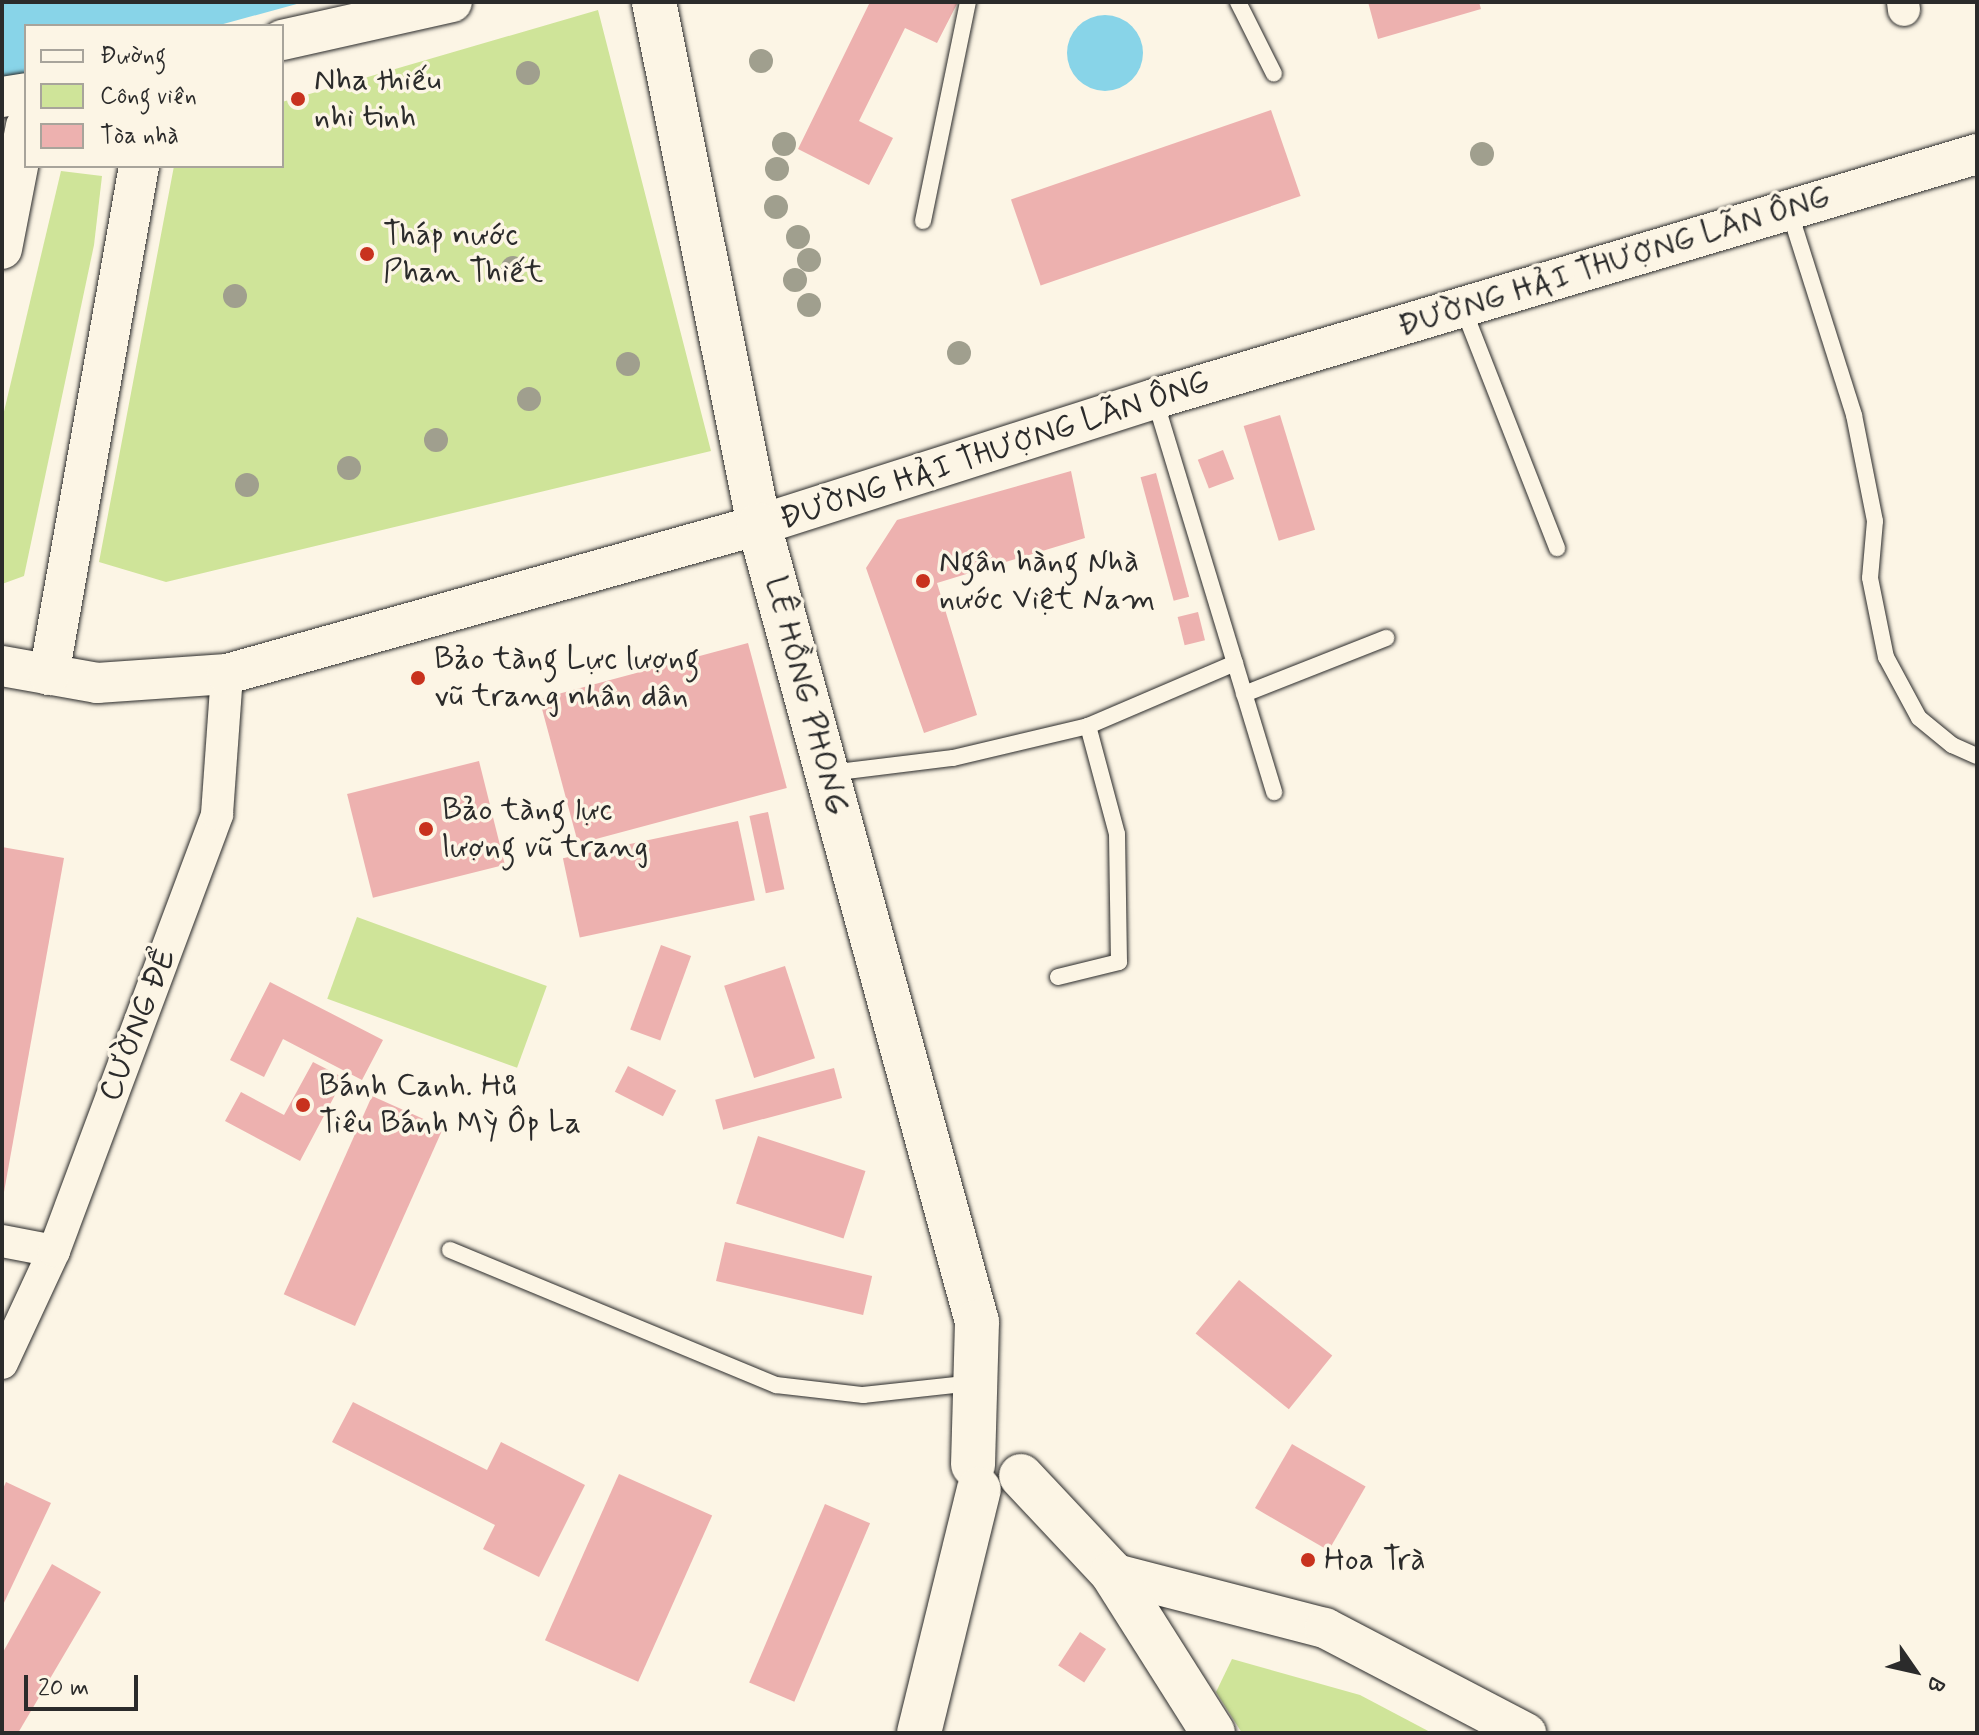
<!DOCTYPE html>
<meta charset="utf-8">
<style>
body{margin:0}
#map{position:relative;width:1979px;height:1735px;overflow:hidden;background:#fcf5e5;font-family:Mynerve,sans-serif}
div>[style]{position:absolute}
[style*='--x']{left:calc(var(--x)*1px);top:calc(var(--y)*1px);width:calc(var(--w)*1px);rotate:calc(var(--a)*1deg)}
.green>*{inset:0;background:#cfe499;transform-origin:0 0}
.water>*{inset:0;background:#88d4e8}
.round{border-radius:50%}
.building>*{inset:0;background:#edb1af;transform-origin:0 0}
.roads{filter:drop-shadow(0 0 2px #2b2b2b) drop-shadow(0 0 2px #2b2b2b)}
.service>*{height:16px;margin:-8px;padding:0 8px;transform-origin:8px;border-radius:8px;background:#fcf5e5}
.minor>*{height:32px;margin:-16px;padding:0 16px;transform-origin:16px;border-radius:16px;background:#fcf5e5}
.tertiary>*{height:40px;margin:-20px;padding:0 20px;transform-origin:20px;border-radius:20px;background:#fcf5e5}
.secondary>*{height:44px;margin:-22px;padding:0 22px;transform-origin:22px;border-radius:22px;background:#fcf5e5}
.trees>*{width:24px;height:24px;margin:-12px;border-radius:50%;background:#a09f8e}
.dots>*{width:22px;height:22px;translate:-50% -50%;box-sizing:border-box;border:4px solid #fcf5e5;border-radius:50%}
span{translate:-50% -50%;white-space:nowrap;text-align:center;line-height:1.15;-webkit-text-stroke:7px #fcf5e5;paint-order:stroke}
.poi-label{font-size:32px;color:#2b2b2b}
.left{translate:0 -50%;text-align:left}
.street-label{font-size:32px;color:#2b2b2b}
.frame{position:absolute;inset:0;border:4px solid #2b2b2b;pointer-events:none}
.legend{position:absolute;left:24px;top:24px;width:260px;height:144px;box-sizing:border-box;background:#fcf5e5;border:2px solid #a8a49b;margin:0;padding:10px 14px;list-style:none;font-size:24px;color:#2b2b2b}
.legend li{display:flex;align-items:center;gap:16px;height:40px}
.legend b{width:40px;border:2px solid #a8a49b}
.north{position:absolute;left:1875px;top:1631px;width:80px;height:80px;-webkit-text-stroke:6px #fcf5e5;paint-order:stroke;rotate:124deg;font-size:22px;font-weight:700;line-height:32px;text-align:center;color:#2b2b2b}
.north::after{content:'';display:block;margin:auto;width:28px;height:36px;background:#2b2b2b;clip-path:polygon(50% 0,100% 100%,50% 72%,0 100%)}
.scale{position:absolute;left:24px;top:1675px;width:114px;height:36px;box-sizing:border-box;border:4px solid #2b2b2b;border-top:0;padding-left:10px;font-size:24px;line-height:28px;white-space:nowrap;color:#2b2b2b;-webkit-text-stroke:6px #fcf5e5;paint-order:stroke}
</style>
<div id="map">
<div class="green">
<div style="clip-path:polygon(598px 10px,711px 451px,166px 582px,99px 562px,174px 166px,282px 166px,282px 102px)"></div>
<div style="clip-path:polygon(61px 171px,102px 176px,94px 245px,24px 576px,2px 584px,2px 420px)"></div>
<div style="left:357px;top:917px;width:202px;height:87px;rotate:20deg"></div>
<div style="clip-path:polygon(1232px 1659px,1360px 1695px,1432px 1733px,1242px 1733px,1216px 1692px)"></div>
</div>
<div class="water">
<div style="clip-path:polygon(2px 2px,304px 2px,216px 26px,26px 26px,26px 75px,2px 77px)"></div>
<div class="round" style="left:1067px;top:15px;width:76px;height:76px"></div>
</div>
<div class="building">
<div style="clip-path:polygon(870px 2px,958px 2px,937px 43px,905px 28px,859px 121px,893px 138px,869px 185px,798px 149px)"></div>
<div style="clip-path:polygon(1368px 2px,1479px 2px,1481px 9px,1378px 39px)"></div>
<div style="left:1271px;top:110px;width:91px;height:275px;rotate:71deg"></div>
<div style="left:1280px;top:415px;width:120px;height:38px;rotate:73deg"></div>
<div style="left:1223px;top:450px;width:31px;height:27px;rotate:69deg"></div>
<div style="clip-path:polygon(1071px 471px,1085px 538px,937px 583px,977px 715px,924px 733px,866px 568px,897px 520px)"></div>
<div style="left:1156px;top:473px;width:128px;height:16px;rotate:75deg"></div>
<div style="left:1198px;top:612px;width:29px;height:21px;rotate:76deg"></div>
<div style="left:748px;top:643px;width:150px;height:216px;rotate:75deg"></div>
<div style="left:479px;top:761px;width:107px;height:136px;rotate:76deg"></div>
<div style="left:768px;top:812px;width:79px;height:19px;rotate:78deg"></div>
<div style="left:738px;top:821px;width:81px;height:179px;rotate:78deg"></div>
<div style="clip-path:polygon(2px 847px,64px 858px,4px 1192px,2px 1192px)"></div>
<div style="left:661px;top:945px;width:32px;height:90px;rotate:20deg"></div>
<div style="left:785px;top:966px;width:97px;height:64px;rotate:72deg"></div>
<div style="clip-path:polygon(270px 982px,383px 1040px,362px 1080px,283px 1039px,264px 1077px,230px 1060px)"></div>
<div style="clip-path:polygon(313px 1062px,344px 1078px,300px 1161px,225px 1121px,241px 1092px,284px 1115px)"></div>
<div style="left:628px;top:1066px;width:54px;height:29px;rotate:27deg"></div>
<div style="left:834px;top:1068px;width:31px;height:123px;rotate:75deg"></div>
<div style="left:372px;top:1096px;width:78px;height:217px;rotate:24deg"></div>
<div style="left:758px;top:1136px;width:113px;height:71px;rotate:18deg"></div>
<div style="left:725px;top:1242px;width:151px;height:40px;rotate:13deg"></div>
<div style="left:1239px;top:1280px;width:120px;height:69px;rotate:39deg"></div>
<div style="clip-path:polygon(353px 1402px,487px 1470px,501px 1442px,585px 1485px,539px 1577px,483px 1549px,495px 1525px,332px 1442px)"></div>
<div style="left:1292px;top:1444px;width:85px;height:74px;rotate:30deg"></div>
<div style="left:619px;top:1474px;width:102px;height:182px;rotate:24deg"></div>
<div style="clip-path:polygon(6px 1482px,51px 1503px,2px 1607px,2px 1491px)"></div>
<div style="left:825px;top:1504px;width:49px;height:194px;rotate:23deg"></div>
<div style="clip-path:polygon(52px 1564px,101px 1592px,18px 1733px,2px 1733px,2px 1654px)"></div>
<div style="left:1080px;top:1632px;width:31px;height:40px;rotate:33deg"></div>
</div>
<div class="roads">
<div class="service">
<div style="--x:1238;--y:2;--w:80;--a:63.4"></div>
<div style="--x:1789;--y:210;--w:215;--a:72.4"></div>
<div style="--x:1854;--y:415;--w:108;--a:78.8"></div>
<div style="--x:1875;--y:521;--w:57;--a:95"></div>
<div style="--x:1870;--y:578;--w:81;--a:78.6"></div>
<div style="--x:1886;--y:657;--w:69;--a:61.6"></div>
<div style="--x:1919;--y:718;--w:43;--a:39.3"></div>
<div style="--x:1952;--y:745;--w:27;--a:24"></div>
<div style="--x:923;--y:221;--w:224;--a:-78.4"></div>
<div style="--x:1463;--y:308;--w:258;--a:68.6"></div>
<div style="--x:1155;--y:400;--w:410;--a:73.1"></div>
<div style="--x:1244;--y:694;--w:153;--a:-21.5"></div>
<div style="--x:830;--y:773;--w:124;--a:-7"></div>
<div style="--x:953;--y:758;--w:139;--a:-13.3"></div>
<div style="--x:1088;--y:726;--w:160;--a:-23.2"></div>
<div style="--x:1058;--y:977;--w:63;--a:-13.8"></div>
<div style="--x:1119;--y:962;--w:128;--a:-90.9"></div>
<div style="--x:1117;--y:834;--w:112;--a:-105"></div>
<div style="--x:450;--y:1250;--w:353;--a:22.5"></div>
<div style="--x:776;--y:1385;--w:88;--a:6.6"></div>
<div style="--x:863;--y:1395;--w:112;--a:-6.2"></div>
</div>
<div class="minor">
<div style="--x:1903;--y:2;--w:8;--a:83"></div>
<div style="--x:2;--y:1241;--w:53;--a:10.9"></div>
<div style="--x:2;--y:1363;--w:123;--a:-65.1"></div>
<div style="--x:54;--y:1251;--w:466;--a:-69.5"></div>
<div style="--x:217;--y:814;--w:140;--a:-85.9"></div>
</div>
<div class="tertiary">
<div style="--x:282;--y:40;--w:174;--a:-12.6"></div>
<div style="--x:2;--y:97;--w:24;--a:-9"></div>
<div style="--x:2;--y:249;--w:125;--a:-79"></div>
<div style="--x:2;--y:666;--w:97;--a:10.1"></div>
<div style="--x:97;--y:683;--w:130;--a:-4"></div>
<div style="--x:227;--y:674;--w:552;--a:-15.65"></div>
<div style="--x:759;--y:525;--w:415;--a:-17.7"></div>
<div style="--x:1154;--y:399;--w:859;--a:-16.58"></div>
<div style="--x:49;--y:675;--w:517;--a:-79.97"></div>
<div style="--x:1112;--y:1573;--w:220;--a:14.5"></div>
<div style="--x:1325;--y:1628;--w:227;--a:27.6"></div>
</div>
<div class="secondary">
<div style="--x:654;--y:2;--w:533;--a:78.65"></div>
<div style="--x:759;--y:525;--w:826;--a:74.7"></div>
<div style="--x:977;--y:1322;--w:143;--a:91.6"></div>
<div style="--x:1021;--y:1476;--w:133;--a:46.8"></div>
<div style="--x:1112;--y:1573;--w:189;--a:57.7"></div>
<div style="--x:919;--y:1733;--w:251;--a:-76.2"></div>
</div>
</div>
<div class="trees">
<div style="left:761px;top:61px"></div>
<div style="left:528px;top:73px"></div>
<div style="left:784px;top:144px"></div>
<div style="left:1482px;top:154px"></div>
<div style="left:777px;top:169px"></div>
<div style="left:776px;top:207px"></div>
<div style="left:798px;top:237px"></div>
<div style="left:809px;top:260px"></div>
<div style="left:513px;top:268px"></div>
<div style="left:795px;top:280px"></div>
<div style="left:235px;top:296px"></div>
<div style="left:809px;top:305px"></div>
<div style="left:959px;top:353px"></div>
<div style="left:628px;top:364px"></div>
<div style="left:529px;top:399px"></div>
<div style="left:436px;top:440px"></div>
<div style="left:349px;top:468px"></div>
<div style="left:247px;top:485px"></div>
</div>
<div class="dots">
<div style="left:298px;top:99px;background:#c8321e"></div>
<div style="left:367px;top:254px;background:#c8321e"></div>
<div style="left:923px;top:581px;background:#c8321e"></div>
<div style="left:418px;top:678px;background:#c8321e"></div>
<div style="left:426px;top:829px;background:#c8321e"></div>
<div style="left:303px;top:1105px;background:#c8321e"></div>
<div style="left:1308px;top:1560px;background:#c8321e"></div>
</div>
<div class="poi-label">
<span class="left" style="left:314px;top:99px">Nha thiếu<br>nhi tinh</span>
<span class="left" style="left:383px;top:254px">Tháp nước<br>Phan Thiết</span>
<span class="left" style="left:939px;top:581px">Ngân hàng Nhà<br>nước Việt Nam</span>
<span class="left" style="left:434px;top:678px">Bảo tàng Lực lượng<br>vũ trang nhân dân</span>
<span class="left" style="left:442px;top:829px">Bảo tàng lực<br>lượng vũ trang</span>
<span class="left" style="left:319px;top:1105px">Bánh Canh. Hů<br>Tiêu Bánh Mỳ Ôp La</span>
<span class="left" style="left:1324px;top:1560px">Hoa Trà</span>
</div>
<div class="street-label">
<span style="left:1614px;top:262px;rotate:-17deg">ĐƯỜNG HẢI THƯỢNG LÃN ÔNG</span>
<span style="left:995px;top:451px;rotate:-18deg">ĐƯỜNG HẢI THƯỢNG LÃN ÔNG</span>
<span style="left:806px;top:696px;rotate:75deg">LÊ HỒNG PHONG</span>
<span style="left:138px;top:1025px;rotate:-69deg">CƯỜNG ĐỂ</span>
</div>
<div class="frame"></div>
<ul class="legend">
<li><b style="height:10px;background:#fcf5e5"></b>Đường</li>
<li><b style="height:22px;background:#cfe499"></b>Công viên</li>
<li><b style="height:22px;background:#edb1af"></b>Tòa nhà</li>
</ul>
<div class="north">B</div>
<div class="scale">20 m</div>
</div>
